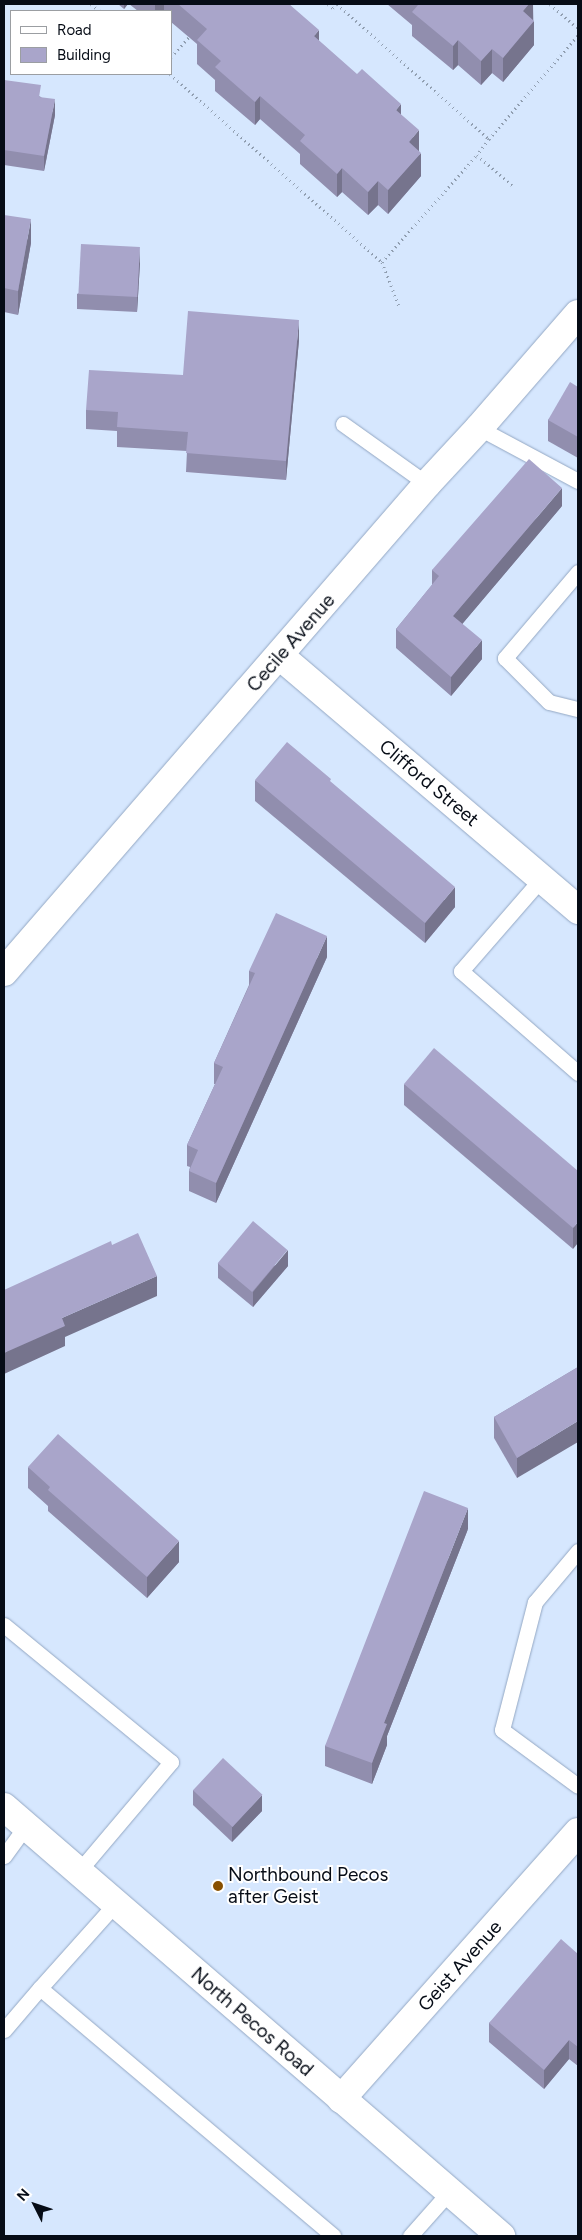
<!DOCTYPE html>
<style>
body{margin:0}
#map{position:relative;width:582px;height:2240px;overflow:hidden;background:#d6e7fe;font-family:Figtree,sans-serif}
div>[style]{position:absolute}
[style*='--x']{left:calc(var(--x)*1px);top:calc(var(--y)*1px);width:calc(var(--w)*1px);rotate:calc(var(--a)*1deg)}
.path>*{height:3px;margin-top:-1.5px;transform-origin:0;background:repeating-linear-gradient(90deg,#909eb0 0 1px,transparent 0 5px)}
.roads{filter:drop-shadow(0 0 1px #93a7c3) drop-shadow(0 0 1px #93a7c3)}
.lane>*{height:15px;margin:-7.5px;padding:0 7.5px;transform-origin:7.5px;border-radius:7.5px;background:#fff}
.street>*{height:28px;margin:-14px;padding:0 14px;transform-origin:14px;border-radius:14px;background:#fff}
.secondary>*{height:28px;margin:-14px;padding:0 14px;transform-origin:14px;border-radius:14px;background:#fff}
.wall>*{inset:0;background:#918eae}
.shaded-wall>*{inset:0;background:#76748d;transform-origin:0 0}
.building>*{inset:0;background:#a9a5ca;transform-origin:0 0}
.dots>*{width:14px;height:14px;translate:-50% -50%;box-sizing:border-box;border:2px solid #fff;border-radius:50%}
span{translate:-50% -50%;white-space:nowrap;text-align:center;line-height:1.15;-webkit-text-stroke:4px #fff;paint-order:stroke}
.street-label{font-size:19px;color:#060c16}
.poi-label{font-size:19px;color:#060c16}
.left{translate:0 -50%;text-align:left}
.frame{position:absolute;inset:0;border:5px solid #060c16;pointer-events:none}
.legend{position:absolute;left:10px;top:10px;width:162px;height:65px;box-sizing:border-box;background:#fff;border:1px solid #9b9ea2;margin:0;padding:6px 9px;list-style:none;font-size:15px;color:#060c16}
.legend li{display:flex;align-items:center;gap:10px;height:25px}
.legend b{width:25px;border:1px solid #9b9ea2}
.north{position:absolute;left:10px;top:2180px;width:50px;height:50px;-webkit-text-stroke:4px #fff;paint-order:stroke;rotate:311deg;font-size:14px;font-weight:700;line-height:20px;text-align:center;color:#060c16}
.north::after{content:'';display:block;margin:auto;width:18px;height:22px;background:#060c16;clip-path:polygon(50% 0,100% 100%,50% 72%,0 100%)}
</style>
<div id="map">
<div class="path">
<div style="--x:91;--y:4;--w:11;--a:38"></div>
<div style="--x:328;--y:4;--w:6;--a:39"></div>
<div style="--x:333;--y:8;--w:6;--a:-45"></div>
<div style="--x:337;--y:4;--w:203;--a:41.6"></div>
<div style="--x:489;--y:139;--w:20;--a:127"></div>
<div style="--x:477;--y:155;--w:48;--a:40.7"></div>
<div style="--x:550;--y:4;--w:37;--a:41"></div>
<div style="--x:171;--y:57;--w:30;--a:-48"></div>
<div style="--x:170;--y:74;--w:283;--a:41.6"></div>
<div style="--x:382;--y:262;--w:47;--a:68.9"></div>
<div style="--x:489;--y:139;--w:137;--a:-49.4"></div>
<div style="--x:382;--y:262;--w:143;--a:-48.4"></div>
</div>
<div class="roads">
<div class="lane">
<div style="--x:343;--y:424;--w:103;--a:35.5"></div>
<div style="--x:479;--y:428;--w:112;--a:28.2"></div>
<div style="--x:578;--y:572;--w:113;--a:130.3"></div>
<div style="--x:505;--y:658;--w:62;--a:45"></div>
<div style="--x:549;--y:702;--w:30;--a:14"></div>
<div style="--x:541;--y:879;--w:122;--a:131"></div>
<div style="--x:461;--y:971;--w:155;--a:41.1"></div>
<div style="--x:578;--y:1551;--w:67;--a:130.1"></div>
<div style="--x:535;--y:1602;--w:132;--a:104.5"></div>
<div style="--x:502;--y:1730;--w:94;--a:36.4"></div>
<div style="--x:4;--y:1625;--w:216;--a:39.4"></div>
<div style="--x:171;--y:1762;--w:144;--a:130.2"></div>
<div style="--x:4;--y:1856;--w:37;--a:-54"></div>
<div style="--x:40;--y:1988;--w:113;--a:-48.2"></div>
<div style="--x:4;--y:2030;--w:55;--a:-49.4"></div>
<div style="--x:40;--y:1988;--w:384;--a:40.2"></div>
<div style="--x:410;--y:2236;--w:59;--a:-48.4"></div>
</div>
<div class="street">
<div style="--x:280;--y:656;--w:392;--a:40.4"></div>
<div style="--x:4;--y:972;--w:646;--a:-49.08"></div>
<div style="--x:427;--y:484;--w:76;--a:-47.1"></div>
<div style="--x:479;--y:428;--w:151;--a:-49"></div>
<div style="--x:341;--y:2099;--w:357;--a:-48.4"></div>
</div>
<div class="secondary">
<div style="--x:4;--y:1807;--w:657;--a:40.8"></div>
</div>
</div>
<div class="wall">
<div style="clip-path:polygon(118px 4px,128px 4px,124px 9px)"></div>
<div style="clip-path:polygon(129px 4px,289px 4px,319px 41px,401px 115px,419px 150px,421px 176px,388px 214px,378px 205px,368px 215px,342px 192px,337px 197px,300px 164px,300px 154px,260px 119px,255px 125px,215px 91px,215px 80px,197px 64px,197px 44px,171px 22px,171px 11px,138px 11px)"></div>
<div style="clip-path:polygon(387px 4px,533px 4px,534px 45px,503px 82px,492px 73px,481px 85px,458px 65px,453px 70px,412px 36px,412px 25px)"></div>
<div style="clip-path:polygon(4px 80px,41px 97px,55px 115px,44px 171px,4px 165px)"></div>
<div style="clip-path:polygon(4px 215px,31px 243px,18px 315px,4px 312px)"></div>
<div style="clip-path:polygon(140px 263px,137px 312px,77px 309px,77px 294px)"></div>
<div style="clip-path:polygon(299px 340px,286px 480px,186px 472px,187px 451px,117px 447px,117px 431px,86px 429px,86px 410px,183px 375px)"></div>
<div style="clip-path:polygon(578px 387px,578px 458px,548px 441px,548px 420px)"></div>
<div style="clip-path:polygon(562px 506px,462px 624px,482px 659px,451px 696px,396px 648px,396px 629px,432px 585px,432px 570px)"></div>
<div style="clip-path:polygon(255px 780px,455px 907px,425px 943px,255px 801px)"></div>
<div style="clip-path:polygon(327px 957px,216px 1203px,189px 1191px,189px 1171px,190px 1167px,187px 1166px,187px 1145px,215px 1084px,214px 1084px,214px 1063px,249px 985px,249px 971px)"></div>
<div style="clip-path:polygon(404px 1084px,578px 1171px,573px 1249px,404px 1105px)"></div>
<div style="clip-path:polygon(218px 1263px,288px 1266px,253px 1307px,218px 1278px)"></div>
<div style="clip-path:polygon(578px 1367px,517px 1478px,494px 1438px,494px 1417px)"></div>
<div style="clip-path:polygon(28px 1467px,179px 1562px,147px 1598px,48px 1511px,48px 1506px,28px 1488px)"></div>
<div style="clip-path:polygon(468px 1529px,387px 1736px,387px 1745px,372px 1784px,325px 1766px,325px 1746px)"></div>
<div style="clip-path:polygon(193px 1790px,262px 1811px,232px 1842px,193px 1805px)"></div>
<div style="clip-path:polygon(578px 1954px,578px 2066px,569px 2059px,544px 2089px,489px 2042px,489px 2023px)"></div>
</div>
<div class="shaded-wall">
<div style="clip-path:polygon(124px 4px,128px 4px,124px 9px)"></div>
<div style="left:155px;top:4px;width:9px;height:7px"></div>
<div style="clip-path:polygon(529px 4px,533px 4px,533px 22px,534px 21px,534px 45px,503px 82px,503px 58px,523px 11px)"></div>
<div style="clip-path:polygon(319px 30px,319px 54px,314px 36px)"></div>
<div style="clip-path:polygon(458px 40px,458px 65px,453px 70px,453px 46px)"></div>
<div style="clip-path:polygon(492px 49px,492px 73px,481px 85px,481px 61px)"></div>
<div style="clip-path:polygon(260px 96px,260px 119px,255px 125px,255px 102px)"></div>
<div style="clip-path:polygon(55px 99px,55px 115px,44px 171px,44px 156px)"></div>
<div style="clip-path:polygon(401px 104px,401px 127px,396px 110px)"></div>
<div style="clip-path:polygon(419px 130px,419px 154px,409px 142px)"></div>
<div style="clip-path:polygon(421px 153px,421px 176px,388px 214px,388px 190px)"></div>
<div style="clip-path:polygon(342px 168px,342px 192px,337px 197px,337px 174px)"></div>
<div style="clip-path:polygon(378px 181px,378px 205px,368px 215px,368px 192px)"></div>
<div style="clip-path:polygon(31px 219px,31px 243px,18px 315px,18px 291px)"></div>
<div style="clip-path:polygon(140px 247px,140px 263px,137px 312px,137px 297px)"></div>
<div style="clip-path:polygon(299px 320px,299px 340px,286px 480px,286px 461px)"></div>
<div style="clip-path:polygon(562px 488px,562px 506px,453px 635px,453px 616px)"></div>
<div style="clip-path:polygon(482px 640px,482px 659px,451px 696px,451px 677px)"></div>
<div style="clip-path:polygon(455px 887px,455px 907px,425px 943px,425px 923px)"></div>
<div style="clip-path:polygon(327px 936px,327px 957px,216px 1203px,216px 1183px)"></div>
<div style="clip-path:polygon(578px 1222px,578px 1243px,573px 1249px,573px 1228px)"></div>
<div style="clip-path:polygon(288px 1250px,288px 1266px,253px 1307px,253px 1292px)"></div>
<div style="clip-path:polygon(157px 1276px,157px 1296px,65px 1337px,65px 1346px,4px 1374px,4px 1353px,62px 1318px)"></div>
<div style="clip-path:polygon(578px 1421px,578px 1442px,517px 1478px,517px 1458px)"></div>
<div style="clip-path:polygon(468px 1508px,468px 1529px,387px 1736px,387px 1745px,372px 1784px,372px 1763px,384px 1723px)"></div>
<div style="clip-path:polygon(179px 1541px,179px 1562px,147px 1598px,147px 1577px)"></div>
<div style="clip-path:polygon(262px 1795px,262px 1811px,232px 1842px,232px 1827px)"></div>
<div style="clip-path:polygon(569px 2040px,569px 2059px,544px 2089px,544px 2070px)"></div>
</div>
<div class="building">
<div style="clip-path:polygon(178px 4px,289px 4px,319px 30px,314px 36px,357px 74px,362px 69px,401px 104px,396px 110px,419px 130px,409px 142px,421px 153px,388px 190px,378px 181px,368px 192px,342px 168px,337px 174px,300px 141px,305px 135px,260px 96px,255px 102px,215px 67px,221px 61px,197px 40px,207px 29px)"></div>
<div style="clip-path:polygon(416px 4px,529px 4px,523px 11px,534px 21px,503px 58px,492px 49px,481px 61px,458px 40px,453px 46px,412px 12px,418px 5px)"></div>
<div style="clip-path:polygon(4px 80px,41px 85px,39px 97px,55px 99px,44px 156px,4px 150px)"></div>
<div style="clip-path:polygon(4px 215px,31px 219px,18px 291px,4px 288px)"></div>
<div style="left:81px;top:244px;width:59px;height:50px;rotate:3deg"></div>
<div style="clip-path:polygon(188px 311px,299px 320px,286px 461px,186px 453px,188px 432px,117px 427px,118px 412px,86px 410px,89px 370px,183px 375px)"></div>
<div style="clip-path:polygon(570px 382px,578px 387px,578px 437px,548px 420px)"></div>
<div style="clip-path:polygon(529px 459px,562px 488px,453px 616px,482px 640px,451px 677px,396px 629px,439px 576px,432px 570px)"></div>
<div style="clip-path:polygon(287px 742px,331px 779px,330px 781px,455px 887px,425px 923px,255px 780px)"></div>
<div style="clip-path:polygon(276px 913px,327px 936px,216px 1183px,189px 1171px,198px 1150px,187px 1145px,223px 1067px,214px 1063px,255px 973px,249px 971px)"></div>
<div style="clip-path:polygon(434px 1048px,578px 1171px,578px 1222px,573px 1228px,404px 1084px)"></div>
<div style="left:253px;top:1221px;width:45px;height:55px;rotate:40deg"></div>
<div style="clip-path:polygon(138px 1233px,157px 1276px,62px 1318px,65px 1326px,4px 1353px,4px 1290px,111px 1241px,112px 1245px)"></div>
<div style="clip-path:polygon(578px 1367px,578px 1421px,517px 1458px,494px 1417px)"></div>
<div style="clip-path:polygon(58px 1434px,179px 1541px,147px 1577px,48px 1490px,50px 1487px,28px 1467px)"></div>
<div style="clip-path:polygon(424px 1491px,468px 1508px,384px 1723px,387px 1724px,372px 1763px,325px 1746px)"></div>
<div style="left:223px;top:1758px;width:54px;height:44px;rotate:43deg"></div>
<div style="clip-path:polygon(561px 1939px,578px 1954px,578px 2047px,569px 2040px,544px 2070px,489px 2023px)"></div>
</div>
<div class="dots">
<div style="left:218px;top:1886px;background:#885001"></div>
</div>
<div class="street-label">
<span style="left:291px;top:643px;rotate:-49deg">Cecile Avenue</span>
<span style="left:429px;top:783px;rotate:40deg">Clifford Street</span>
<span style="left:460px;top:1966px;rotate:-48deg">Geist Avenue</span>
<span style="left:252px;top:2022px;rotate:41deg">North Pecos Road</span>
</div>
<div class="poi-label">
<span class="left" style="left:228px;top:1886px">Northbound Pecos<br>after Geist</span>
</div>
<div class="frame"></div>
<ul class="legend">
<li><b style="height:6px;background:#fff"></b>Road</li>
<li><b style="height:14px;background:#a9a5ca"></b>Building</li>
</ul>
<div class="north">N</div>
</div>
